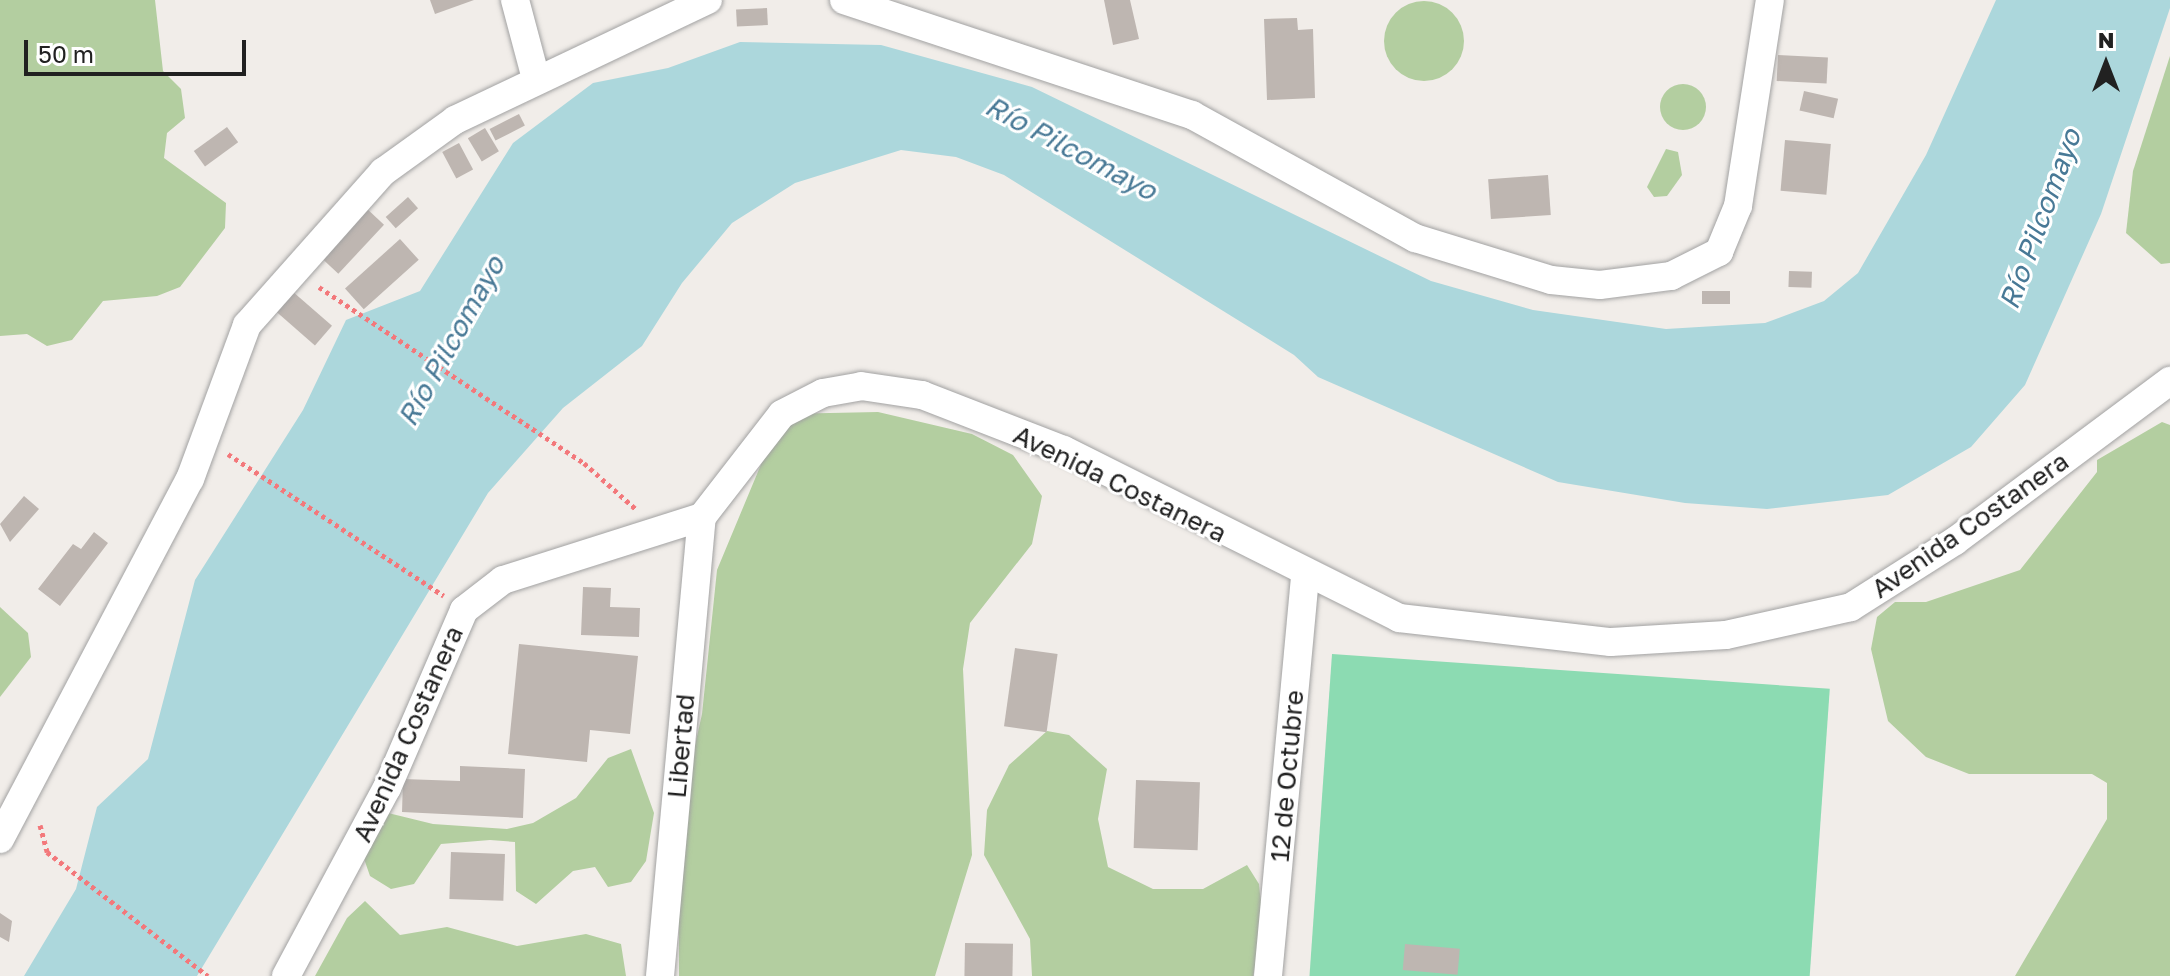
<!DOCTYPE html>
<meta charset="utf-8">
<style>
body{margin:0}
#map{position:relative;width:2170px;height:976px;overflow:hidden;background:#f1ede9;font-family:"Golos Text",sans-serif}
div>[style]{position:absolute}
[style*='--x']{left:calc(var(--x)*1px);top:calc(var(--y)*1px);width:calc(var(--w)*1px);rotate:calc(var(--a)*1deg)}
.forest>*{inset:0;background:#b3cea0}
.round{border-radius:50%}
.pitch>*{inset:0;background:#8cdbb2;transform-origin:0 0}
.water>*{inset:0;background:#acd7dc}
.building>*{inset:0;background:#beb6b1;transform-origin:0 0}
.path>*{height:5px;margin-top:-2.5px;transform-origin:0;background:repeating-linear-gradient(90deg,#f3787b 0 4px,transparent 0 8px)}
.roads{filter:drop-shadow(0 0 2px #a2a2a2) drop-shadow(0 0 2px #a2a2a2)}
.minor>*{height:28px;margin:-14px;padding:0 14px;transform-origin:14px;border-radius:14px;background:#fff}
span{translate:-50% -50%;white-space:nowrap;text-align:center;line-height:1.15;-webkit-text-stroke:6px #fff;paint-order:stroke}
.street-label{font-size:26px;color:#212121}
.water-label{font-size:28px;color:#487996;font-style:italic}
.north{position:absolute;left:2066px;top:24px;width:80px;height:80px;-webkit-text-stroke:6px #fff;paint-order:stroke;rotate:0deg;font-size:22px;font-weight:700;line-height:32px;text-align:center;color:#212121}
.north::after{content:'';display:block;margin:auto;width:28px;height:36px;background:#212121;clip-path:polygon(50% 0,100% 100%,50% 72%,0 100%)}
.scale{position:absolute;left:24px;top:40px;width:222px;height:36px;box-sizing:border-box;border:4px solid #212121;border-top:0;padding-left:10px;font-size:24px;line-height:28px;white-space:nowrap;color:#212121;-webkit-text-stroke:6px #fff;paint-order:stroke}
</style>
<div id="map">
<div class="forest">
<div style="clip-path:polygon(0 0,155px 0,163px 71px,181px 89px,185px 118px,167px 133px,164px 158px,226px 203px,225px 228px,180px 287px,157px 296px,103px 301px,72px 340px,47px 346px,27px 334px,0 336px)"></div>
<div class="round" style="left:1384px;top:1px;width:80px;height:80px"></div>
<div style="clip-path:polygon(2170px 56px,2170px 263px,2161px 264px,2126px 233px,2133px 171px)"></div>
<div class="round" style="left:1660px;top:84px;width:46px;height:46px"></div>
<div style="clip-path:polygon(1666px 149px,1678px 152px,1682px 175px,1667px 196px,1654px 197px,1647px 187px)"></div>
<div style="clip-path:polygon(878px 412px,972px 434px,1013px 455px,1042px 496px,1032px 544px,970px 623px,963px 669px,972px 855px,935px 976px,679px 976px,679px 817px,702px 714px,717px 570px,782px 414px)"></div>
<div style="clip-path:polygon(2162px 422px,2170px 425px,2170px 976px,2015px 976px,2107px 819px,2107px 783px,2092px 774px,1969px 774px,1926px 757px,1888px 721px,1871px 649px,1877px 617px,1895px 602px,1926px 602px,2020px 570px,2097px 472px,2097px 460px)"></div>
<div style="clip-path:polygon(0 607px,28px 633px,31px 657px,0 697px)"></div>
<div style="clip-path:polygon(1047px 731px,1069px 735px,1107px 769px,1098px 819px,1108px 867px,1153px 889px,1203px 889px,1247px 865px,1259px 884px,1264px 934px,1253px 976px,1032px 976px,1030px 939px,984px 855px,987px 810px,1009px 765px)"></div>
<div style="clip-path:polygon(631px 749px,654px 813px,646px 861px,631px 882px,608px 887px,595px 867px,573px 871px,536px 904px,516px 891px,515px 842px,490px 840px,441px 844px,414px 884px,391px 889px,370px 876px,362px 853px,384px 812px,433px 824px,507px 829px,533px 823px,576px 798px,608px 758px)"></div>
<div style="clip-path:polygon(365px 901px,400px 935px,447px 927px,517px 946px,586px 934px,621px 944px,626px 976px,315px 976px,347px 918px)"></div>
</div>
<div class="pitch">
<div style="left:1332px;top:654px;width:499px;height:324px;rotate:4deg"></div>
</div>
<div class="water">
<div style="clip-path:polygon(1996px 0,2170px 0,2170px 8px,2101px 214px,2025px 385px,1971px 447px,1888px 495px,1767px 509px,1685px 503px,1558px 482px,1318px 377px,1294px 355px,1004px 175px,956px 157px,901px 150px,795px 183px,732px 223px,682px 283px,642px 346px,563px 408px,488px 493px,197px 976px,24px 976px,76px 889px,97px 807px,148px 759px,195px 580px,303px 410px,346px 320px,420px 291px,513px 143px,593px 83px,668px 68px,740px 42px,881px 45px,1032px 87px,1431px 281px,1533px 310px,1666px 329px,1765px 323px,1824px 301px,1858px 273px,1926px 155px)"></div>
</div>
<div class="building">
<div style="clip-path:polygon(430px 0,474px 0,435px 14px)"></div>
<div style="clip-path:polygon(1104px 0,1130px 0,1139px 39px,1113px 45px)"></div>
<div style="left:767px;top:8px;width:17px;height:31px;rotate:87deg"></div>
<div style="clip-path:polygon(1297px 18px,1298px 30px,1313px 29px,1315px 98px,1267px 100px,1264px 19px)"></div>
<div style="left:1778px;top:55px;width:50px;height:26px;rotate:3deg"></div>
<div style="left:1804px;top:91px;width:35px;height:20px;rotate:13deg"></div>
<div style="left:519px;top:114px;width:13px;height:33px;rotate:63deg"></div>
<div style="left:227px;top:127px;width:19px;height:41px;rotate:54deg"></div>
<div style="left:485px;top:128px;width:27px;height:20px;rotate:59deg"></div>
<div style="left:1785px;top:140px;width:46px;height:51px;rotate:5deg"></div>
<div style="left:459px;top:143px;width:30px;height:19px;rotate:62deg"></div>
<div style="left:1548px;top:175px;width:40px;height:60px;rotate:86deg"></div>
<div style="left:408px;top:197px;width:15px;height:30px;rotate:48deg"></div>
<div style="left:365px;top:207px;width:26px;height:67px;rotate:43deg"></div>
<div style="left:400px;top:239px;width:28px;height:74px;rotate:48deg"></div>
<div style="left:1789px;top:271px;width:23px;height:16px;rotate:2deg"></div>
<div style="left:292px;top:291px;width:53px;height:26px;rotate:41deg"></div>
<div style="left:1730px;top:291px;width:13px;height:28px;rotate:90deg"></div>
<div style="clip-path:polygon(24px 496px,39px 509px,10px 542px,0 524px)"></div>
<div style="clip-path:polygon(94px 532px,108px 543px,60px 606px,38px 589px,73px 544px,81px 549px)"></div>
<div style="clip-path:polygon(583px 587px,611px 588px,610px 607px,640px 608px,639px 637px,581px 635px)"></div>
<div style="clip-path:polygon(519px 644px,638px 656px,630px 734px,590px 730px,587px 762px,508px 754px)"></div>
<div style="left:1015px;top:648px;width:43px;height:79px;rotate:8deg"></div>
<div style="clip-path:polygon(460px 766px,525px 769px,523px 818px,402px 812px,403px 779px,460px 781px)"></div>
<div style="left:1136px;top:780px;width:64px;height:68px;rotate:2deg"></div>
<div style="left:451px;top:852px;width:54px;height:47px;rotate:2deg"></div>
<div style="clip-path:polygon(0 913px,12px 921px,9px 942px,0 937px)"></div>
<div style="left:965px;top:943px;width:48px;height:33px;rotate:1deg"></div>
<div style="left:1405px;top:944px;width:55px;height:26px;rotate:5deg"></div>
</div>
<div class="path">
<div style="--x:319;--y:287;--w:318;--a:33.6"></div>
<div style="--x:584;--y:463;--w:71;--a:41.6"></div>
<div style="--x:228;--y:454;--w:258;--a:33.3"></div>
<div style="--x:40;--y:825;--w:28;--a:75"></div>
<div style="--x:47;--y:852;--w:203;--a:37.6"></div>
</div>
<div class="roads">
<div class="minor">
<div style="--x:515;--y:0;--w:82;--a:75.1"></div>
<div style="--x:844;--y:0;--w:367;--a:18.3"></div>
<div style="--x:1192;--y:115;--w:255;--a:28.9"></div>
<div style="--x:1415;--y:238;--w:142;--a:17.2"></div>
<div style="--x:1551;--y:280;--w:49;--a:5.8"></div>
<div style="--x:1600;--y:285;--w:72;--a:-7.2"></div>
<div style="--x:1671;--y:276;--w:54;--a:-26.6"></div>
<div style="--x:1719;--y:252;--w:50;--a:-67.6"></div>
<div style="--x:1738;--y:206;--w:208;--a:-81.2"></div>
<div style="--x:0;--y:839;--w:407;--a:-62.2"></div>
<div style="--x:190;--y:479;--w:164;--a:-69.7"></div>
<div style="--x:247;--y:325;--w:205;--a:-48.4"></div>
<div style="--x:383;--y:172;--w:89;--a:-35.8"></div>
<div style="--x:455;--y:120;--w:280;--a:-25.4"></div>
<div style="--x:286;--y:976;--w:213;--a:-61.8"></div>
<div style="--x:387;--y:788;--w:194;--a:-66.6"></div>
<div style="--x:464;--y:610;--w:49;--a:-37.6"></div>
<div style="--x:503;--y:580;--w:209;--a:-17.6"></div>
<div style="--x:702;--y:517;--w:130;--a:-52.2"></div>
<div style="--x:782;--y:414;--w:46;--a:-27.1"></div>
<div style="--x:823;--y:393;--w:39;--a:-10"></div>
<div style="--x:861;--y:386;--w:62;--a:8.4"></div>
<div style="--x:922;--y:395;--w:152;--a:21.2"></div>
<div style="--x:1064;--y:450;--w:375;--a:26.6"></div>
<div style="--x:1399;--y:618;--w:213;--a:6.5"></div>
<div style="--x:1611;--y:642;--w:115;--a:-3.5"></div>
<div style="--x:1726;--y:635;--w:128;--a:-12.6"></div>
<div style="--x:1851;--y:607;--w:123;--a:-32.4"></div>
<div style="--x:1955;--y:541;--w:268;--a:-36.7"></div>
<div style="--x:660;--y:976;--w:461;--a:-84.8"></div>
<div style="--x:1268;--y:976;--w:401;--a:-84.7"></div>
</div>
</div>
<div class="street-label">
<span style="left:1120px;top:484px;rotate:26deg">Avenida Costanera</span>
<span style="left:1970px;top:525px;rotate:-35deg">Avenida Costanera</span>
<span style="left:408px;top:734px;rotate:-66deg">Avenida Costanera</span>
<span style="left:681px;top:746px;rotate:-85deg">Libertad</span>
<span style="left:1287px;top:776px;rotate:-85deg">12 de Octubre</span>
</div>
<div class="water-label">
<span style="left:1071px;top:148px;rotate:28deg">Río Pilcomayo</span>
<span style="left:2040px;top:219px;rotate:-70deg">Río Pilcomayo</span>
<span style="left:451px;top:341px;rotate:-61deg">Río Pilcomayo</span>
</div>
<div class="north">N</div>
<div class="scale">50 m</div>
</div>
